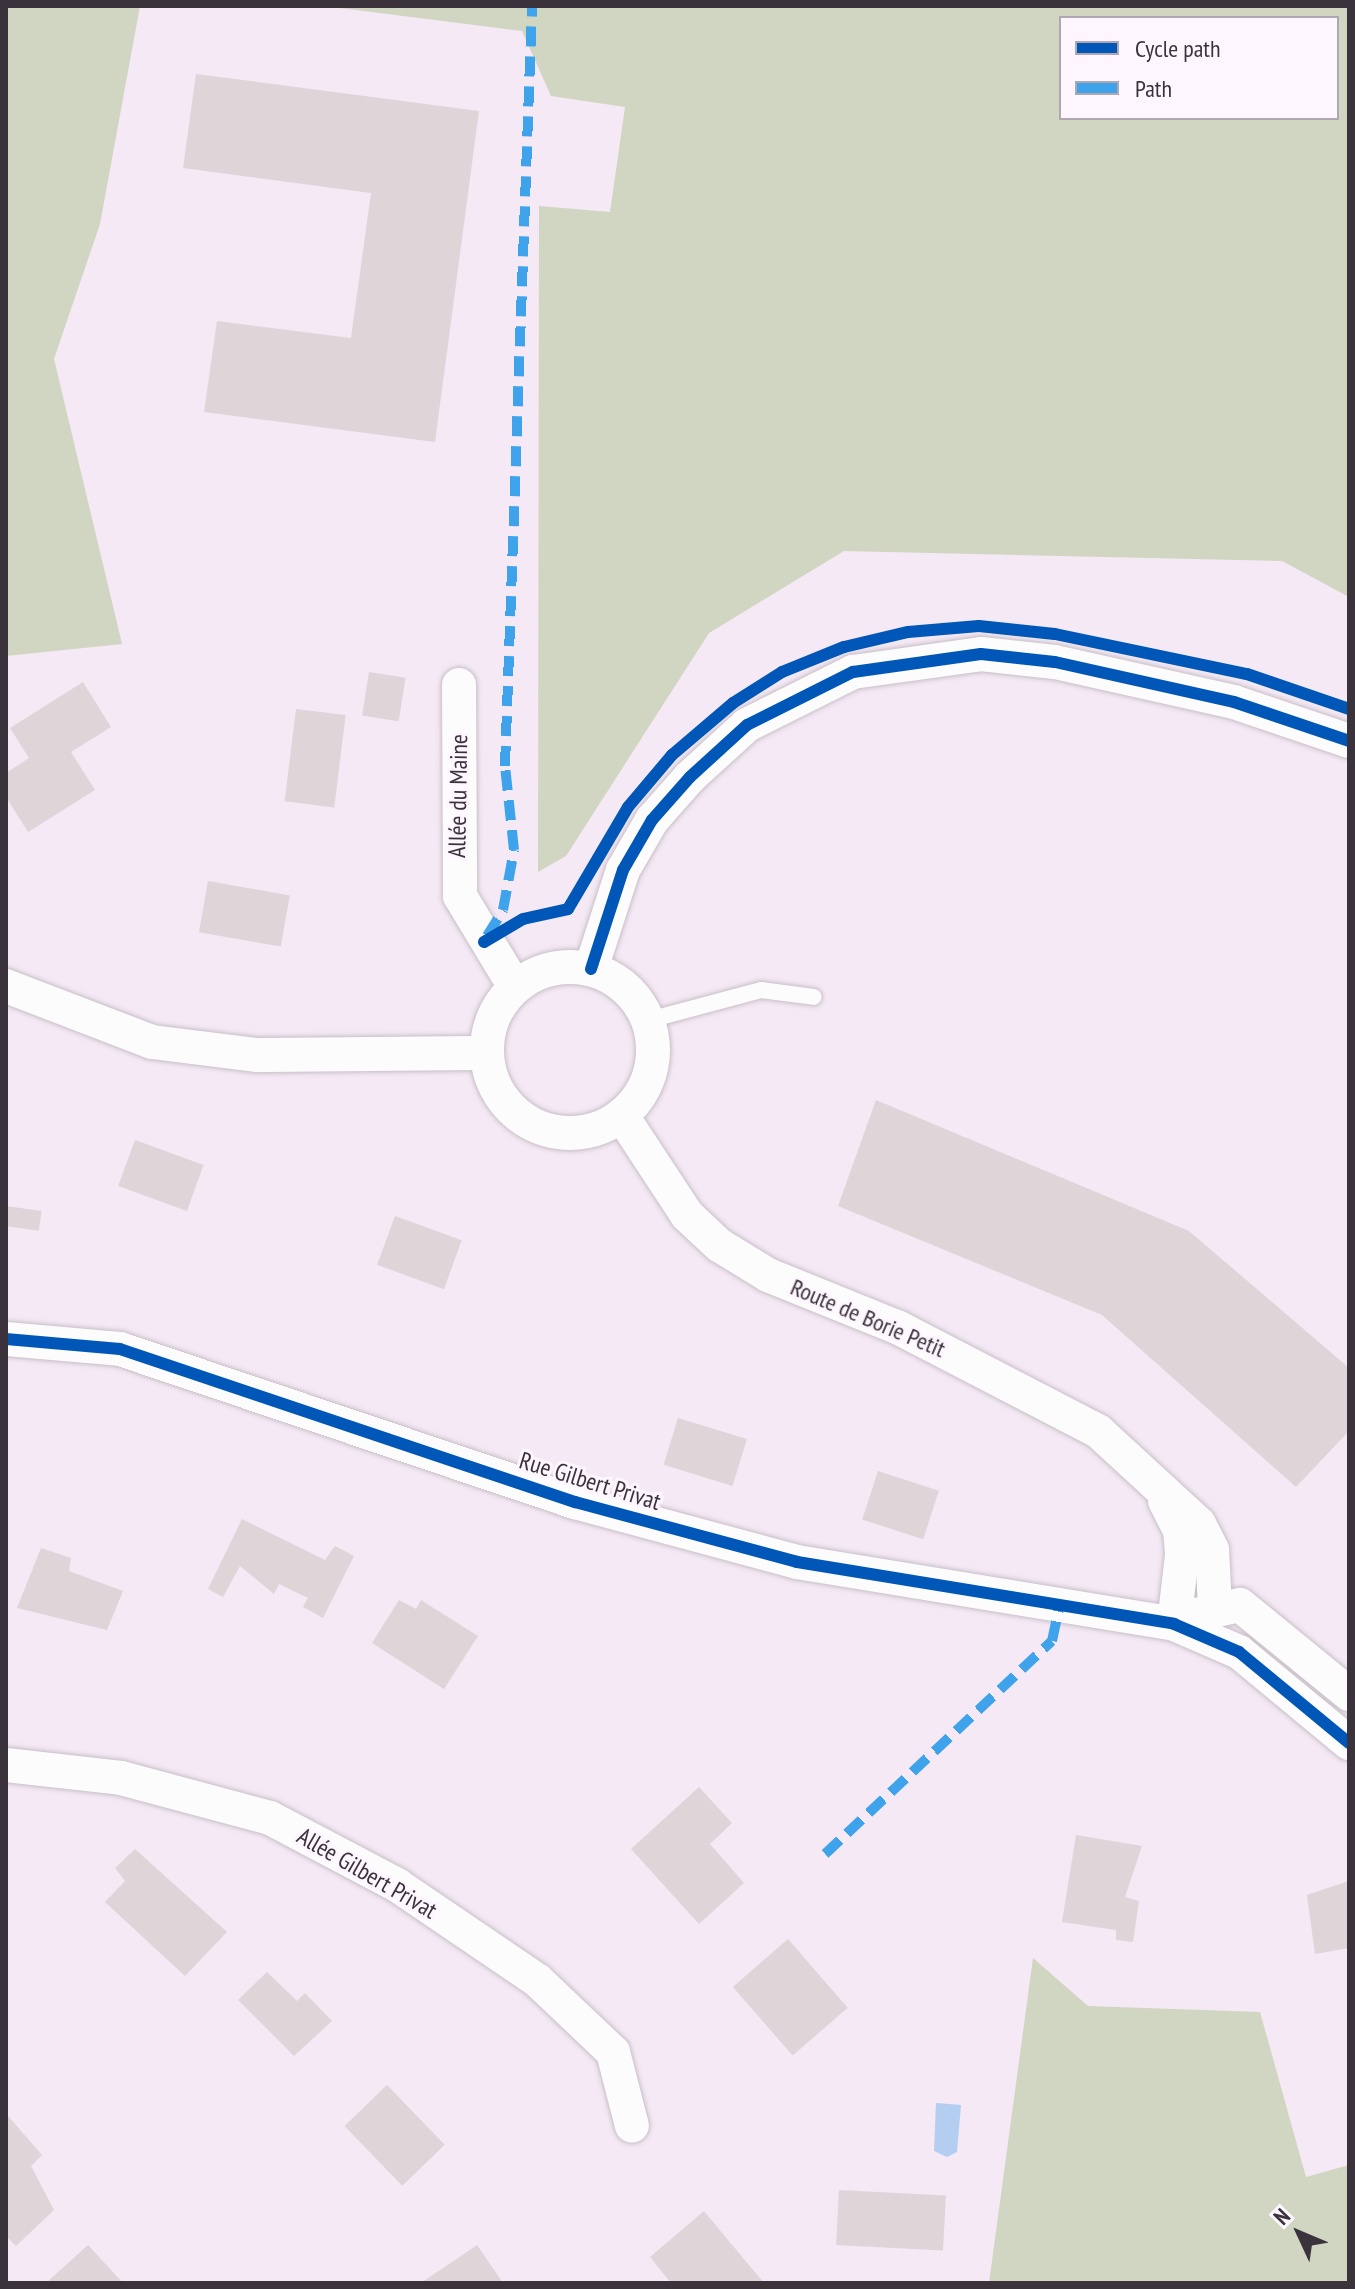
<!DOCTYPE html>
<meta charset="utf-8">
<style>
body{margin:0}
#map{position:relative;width:1355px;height:2289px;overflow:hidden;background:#f4e9f4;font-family:"PT Sans Narrow",sans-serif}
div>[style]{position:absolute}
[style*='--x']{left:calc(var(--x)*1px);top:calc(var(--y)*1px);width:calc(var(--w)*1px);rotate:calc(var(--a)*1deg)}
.green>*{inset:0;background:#d0d6c1}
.water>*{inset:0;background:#b4cef1}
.building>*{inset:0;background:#dfd4d8;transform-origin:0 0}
.roads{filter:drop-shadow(0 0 2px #c8bfc8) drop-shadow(0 0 2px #c8bfc8)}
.service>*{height:16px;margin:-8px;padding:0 8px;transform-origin:8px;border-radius:8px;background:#fdfcfd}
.minor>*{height:34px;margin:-17px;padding:0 17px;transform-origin:17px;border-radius:17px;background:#fdfcfd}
.minor>.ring{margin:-17px;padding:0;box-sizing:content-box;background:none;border:34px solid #fdfcfd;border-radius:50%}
.quiet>*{height:10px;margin-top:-5px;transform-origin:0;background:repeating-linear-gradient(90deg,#3fa3ec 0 20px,transparent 0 30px)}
.cycleway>*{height:12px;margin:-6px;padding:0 6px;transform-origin:6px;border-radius:6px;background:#0057b8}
span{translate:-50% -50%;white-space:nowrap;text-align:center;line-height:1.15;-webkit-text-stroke:6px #fef6fe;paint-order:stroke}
.street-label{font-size:24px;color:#3b333c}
.frame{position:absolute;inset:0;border:8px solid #3b333c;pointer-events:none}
.legend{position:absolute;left:1059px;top:16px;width:280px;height:104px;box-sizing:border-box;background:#fef6fe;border:2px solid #b0a8b0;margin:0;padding:10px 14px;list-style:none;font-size:24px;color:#3b333c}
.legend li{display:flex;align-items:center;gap:16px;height:40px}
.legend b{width:40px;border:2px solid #b0a8b0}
.north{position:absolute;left:1259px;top:2193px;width:80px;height:80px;-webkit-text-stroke:6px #fef6fe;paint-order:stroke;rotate:314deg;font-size:22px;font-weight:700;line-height:32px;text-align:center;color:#3b333c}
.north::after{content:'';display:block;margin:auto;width:28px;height:36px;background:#3b333c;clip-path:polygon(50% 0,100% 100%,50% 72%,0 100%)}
</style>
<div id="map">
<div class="green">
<div style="clip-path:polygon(6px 6px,140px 6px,100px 224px,54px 359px,122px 644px,6px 656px)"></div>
<div style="clip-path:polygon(evenodd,324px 6px,1349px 6px,1349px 597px,1282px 561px,844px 551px,709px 633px,566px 856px,538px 872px,539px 206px,610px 212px,625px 107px,551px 96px,522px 31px,324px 6px,1061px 18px,1337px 18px,1337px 118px,1061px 118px,1061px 18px)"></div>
<div style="clip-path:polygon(1033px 1958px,1088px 2006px,1260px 2012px,1306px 2177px,1349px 2165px,1349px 2283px,989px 2283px)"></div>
</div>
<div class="water">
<div style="clip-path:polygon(936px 2103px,961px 2105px,957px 2152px,947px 2157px,934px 2151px)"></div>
</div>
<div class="building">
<div style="clip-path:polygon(196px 74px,479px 111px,435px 442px,204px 412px,217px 321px,351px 338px,371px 193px,183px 168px)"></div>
<div style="left:369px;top:672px;width:37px;height:44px;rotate:9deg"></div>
<div style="clip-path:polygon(83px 682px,111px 727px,71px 752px,95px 790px,28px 832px,6px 797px,6px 773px,29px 758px,10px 728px)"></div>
<div style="left:296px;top:709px;width:50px;height:93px;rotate:7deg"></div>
<div style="left:208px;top:881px;width:83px;height:52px;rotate:10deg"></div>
<div style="clip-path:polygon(876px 1100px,1189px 1231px,1349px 1368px,1349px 1431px,1296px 1487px,1102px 1315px,838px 1206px)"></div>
<div style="left:135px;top:1140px;width:73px;height:49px;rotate:20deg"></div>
<div style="left:6px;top:1206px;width:36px;height:20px;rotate:8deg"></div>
<div style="left:395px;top:1216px;width:71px;height:52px;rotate:20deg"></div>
<div style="left:678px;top:1418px;width:72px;height:49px;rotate:17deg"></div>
<div style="left:878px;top:1471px;width:64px;height:51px;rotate:18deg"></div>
<div style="clip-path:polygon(242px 1519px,325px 1560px,335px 1546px,354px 1556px,323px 1618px,303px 1607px,308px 1598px,279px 1584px,274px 1594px,240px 1566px,223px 1597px,208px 1589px)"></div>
<div style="clip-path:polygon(41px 1548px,71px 1558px,69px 1571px,123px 1591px,107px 1630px,17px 1608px)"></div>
<div style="clip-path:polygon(399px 1600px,416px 1609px,421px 1600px,478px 1636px,444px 1689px,372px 1643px)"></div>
<div style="clip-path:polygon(699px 1787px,732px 1823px,710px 1844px,744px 1883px,699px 1924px,631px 1849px)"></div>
<div style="clip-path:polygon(1076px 1835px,1142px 1846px,1125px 1897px,1139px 1901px,1133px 1942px,1116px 1940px,1116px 1930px,1062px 1922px)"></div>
<div style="clip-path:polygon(135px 1849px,227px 1932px,185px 1976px,105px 1902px,125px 1881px,115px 1868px)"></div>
<div style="clip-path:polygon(1349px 1881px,1349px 1948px,1315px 1954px,1307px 1895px)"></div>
<div style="left:788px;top:1939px;width:91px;height:73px;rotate:49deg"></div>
<div style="clip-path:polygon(267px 1972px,297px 2001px,305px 1993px,332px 2021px,294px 2056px,238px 2000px)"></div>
<div style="left:387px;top:2085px;width:83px;height:59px;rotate:46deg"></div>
<div style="clip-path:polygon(8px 2116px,42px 2155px,31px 2166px,54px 2210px,16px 2246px,6px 2236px)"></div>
<div style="left:839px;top:2190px;width:107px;height:55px;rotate:3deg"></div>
<div style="clip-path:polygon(704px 2211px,723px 2234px,764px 2283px,671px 2283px,650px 2257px)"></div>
<div style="clip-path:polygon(88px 2245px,123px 2283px,46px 2283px)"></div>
<div style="clip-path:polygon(477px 2245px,503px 2283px,421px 2283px)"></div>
</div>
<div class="roads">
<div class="service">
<div style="--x:649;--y:1020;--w:116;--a:-15"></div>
<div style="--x:761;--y:990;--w:53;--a:7.5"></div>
</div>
<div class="minor">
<div style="--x:459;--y:685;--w:211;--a:89.7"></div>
<div style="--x:460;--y:896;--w:106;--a:58.9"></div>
<div class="ring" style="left:487px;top:967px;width:132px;height:132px"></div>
<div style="--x:591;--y:969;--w:104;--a:-72.1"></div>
<div style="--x:623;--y:870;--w:58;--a:-59.9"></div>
<div style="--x:652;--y:820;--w:57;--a:-48.5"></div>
<div style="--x:690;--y:777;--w:77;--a:-42.4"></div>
<div style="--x:747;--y:725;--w:119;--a:-26.6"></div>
<div style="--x:853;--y:672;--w:129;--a:-8"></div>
<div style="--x:981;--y:654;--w:74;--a:6.2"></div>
<div style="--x:1055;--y:662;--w:183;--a:12.6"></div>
<div style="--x:1234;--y:702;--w:121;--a:18.7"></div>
<div style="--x:6;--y:986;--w:156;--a:21"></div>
<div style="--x:152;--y:1042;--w:106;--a:7.1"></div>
<div style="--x:257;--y:1055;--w:229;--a:-0.5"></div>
<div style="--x:622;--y:1116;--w:118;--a:56.7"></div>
<div style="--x:687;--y:1215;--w:44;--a:43.2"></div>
<div style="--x:719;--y:1245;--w:57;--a:31.5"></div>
<div style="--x:768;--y:1275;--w:141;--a:22"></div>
<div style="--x:899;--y:1328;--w:224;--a:27.4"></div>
<div style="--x:1098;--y:1431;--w:137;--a:42.6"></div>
<div style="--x:1199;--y:1524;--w:29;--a:63"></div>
<div style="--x:1212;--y:1550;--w:58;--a:87"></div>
<div style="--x:6;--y:1339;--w:114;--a:5"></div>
<div style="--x:120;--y:1349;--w:480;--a:18.6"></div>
<div style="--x:575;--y:1502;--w:230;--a:15.1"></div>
<div style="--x:797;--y:1562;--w:382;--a:9.3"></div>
<div style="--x:1174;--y:1624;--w:71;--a:23.3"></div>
<div style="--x:1239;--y:1652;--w:143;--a:39.6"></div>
<div style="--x:1165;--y:1501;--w:33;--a:63"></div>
<div style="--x:1180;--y:1530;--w:25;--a:85"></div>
<div style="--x:1182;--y:1555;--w:69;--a:96.6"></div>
<div style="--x:1196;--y:1615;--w:45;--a:-12.8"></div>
<div style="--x:1240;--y:1605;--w:141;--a:39.2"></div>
<div style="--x:6;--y:1765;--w:116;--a:6.4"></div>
<div style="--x:121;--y:1778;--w:154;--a:15"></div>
<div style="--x:270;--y:1818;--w:144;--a:27.8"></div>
<div style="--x:397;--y:1885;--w:169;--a:34.2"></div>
<div style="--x:537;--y:1980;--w:105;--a:43.5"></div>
<div style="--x:613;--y:2052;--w:76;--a:75.6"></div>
</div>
</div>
<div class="quiet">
<div style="--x:487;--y:936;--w:31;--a:-58"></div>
<div style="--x:503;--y:910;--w:61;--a:-79.6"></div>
<div style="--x:514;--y:850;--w:84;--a:-96.1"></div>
<div style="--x:505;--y:766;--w:760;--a:-87.97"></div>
<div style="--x:825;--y:1854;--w:311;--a:-43.2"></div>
<div style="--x:1052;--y:1641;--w:34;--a:-78"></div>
</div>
<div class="cycleway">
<div style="--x:484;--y:942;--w:45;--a:-30.5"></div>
<div style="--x:523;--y:919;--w:46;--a:-12.5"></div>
<div style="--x:568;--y:909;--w:118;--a:-59.5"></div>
<div style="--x:628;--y:807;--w:68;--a:-49.8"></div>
<div style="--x:672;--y:755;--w:80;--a:-40.4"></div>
<div style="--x:733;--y:703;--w:58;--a:-32.3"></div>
<div style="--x:782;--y:672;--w:67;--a:-22"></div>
<div style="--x:844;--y:647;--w:66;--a:-13.2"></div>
<div style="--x:908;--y:632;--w:71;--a:-4.8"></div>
<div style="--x:979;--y:626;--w:76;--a:6"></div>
<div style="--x:1055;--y:634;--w:196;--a:11.8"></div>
<div style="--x:1247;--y:674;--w:108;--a:18.9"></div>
<div style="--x:591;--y:969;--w:104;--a:-72.1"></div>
<div style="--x:623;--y:870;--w:58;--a:-59.9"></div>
<div style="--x:652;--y:820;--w:57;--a:-48.5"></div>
<div style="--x:690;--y:777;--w:77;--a:-42.4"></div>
<div style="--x:747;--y:725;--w:119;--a:-26.6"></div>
<div style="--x:853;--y:672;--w:129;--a:-8"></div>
<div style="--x:981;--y:654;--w:74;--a:6.2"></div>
<div style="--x:1055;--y:662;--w:183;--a:12.6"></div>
<div style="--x:1234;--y:702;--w:121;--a:18.7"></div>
<div style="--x:6;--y:1339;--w:114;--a:5"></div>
<div style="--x:120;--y:1349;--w:480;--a:18.6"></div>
<div style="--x:575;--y:1502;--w:230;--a:15.1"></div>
<div style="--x:797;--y:1562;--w:382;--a:9.3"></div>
<div style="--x:1174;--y:1624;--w:71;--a:23.3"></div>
<div style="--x:1239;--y:1652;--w:143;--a:39.6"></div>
</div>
<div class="street-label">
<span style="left:458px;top:796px;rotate:-89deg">Allée du Maine</span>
<span style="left:868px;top:1318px;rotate:23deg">Route de Borie Petit</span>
<span style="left:590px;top:1481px;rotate:17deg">Rue Gilbert Privat</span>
<span style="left:367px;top:1873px;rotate:30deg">Allée Gilbert Privat</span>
</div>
<div class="frame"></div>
<ul class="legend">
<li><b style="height:10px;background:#0057b8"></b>Cycle path</li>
<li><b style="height:10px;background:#3fa3ec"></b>Path</li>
</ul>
<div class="north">N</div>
</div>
